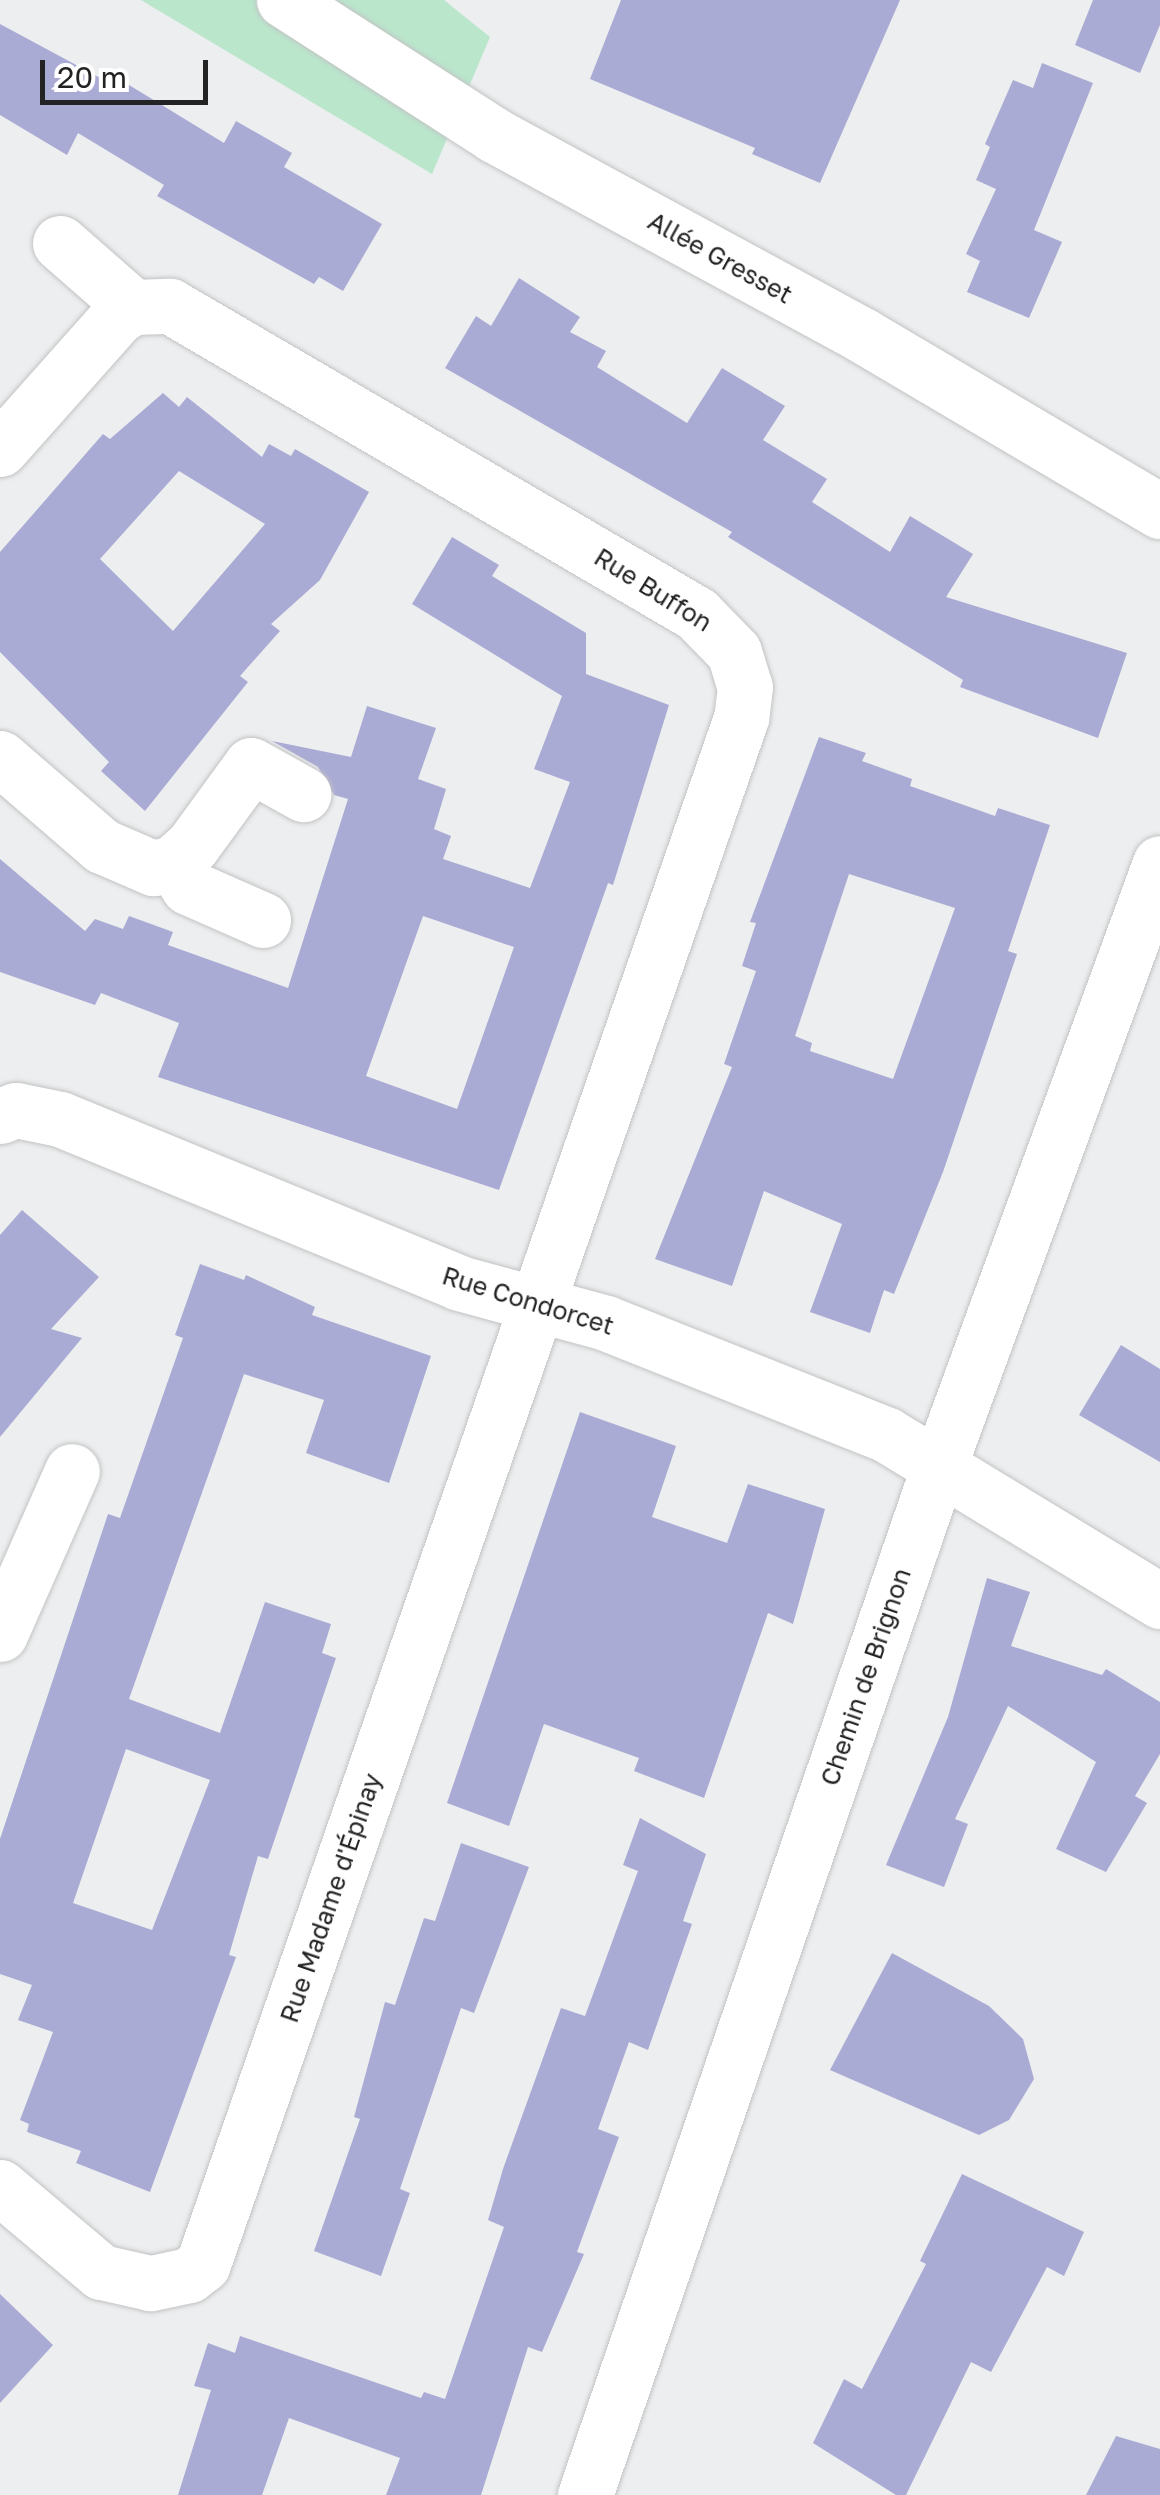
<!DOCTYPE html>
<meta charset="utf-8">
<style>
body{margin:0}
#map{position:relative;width:1160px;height:2495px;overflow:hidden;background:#edeeef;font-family:"Golos Text",sans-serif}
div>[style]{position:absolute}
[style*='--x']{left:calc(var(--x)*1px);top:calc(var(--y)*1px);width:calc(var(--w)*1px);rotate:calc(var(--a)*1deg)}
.green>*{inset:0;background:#bae6cc}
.building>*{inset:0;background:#aaabd4}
.roads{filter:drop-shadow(0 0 2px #c2c3c4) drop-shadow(0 0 2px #c2c3c4)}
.minor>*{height:55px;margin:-27.5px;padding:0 27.5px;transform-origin:27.5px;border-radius:27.5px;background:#fff}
span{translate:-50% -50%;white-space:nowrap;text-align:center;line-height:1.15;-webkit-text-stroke:8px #fff;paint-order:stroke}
.street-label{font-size:25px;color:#232323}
.scale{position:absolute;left:40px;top:60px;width:168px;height:45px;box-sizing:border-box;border:5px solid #232323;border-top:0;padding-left:12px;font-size:30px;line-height:35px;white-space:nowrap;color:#232323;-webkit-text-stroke:8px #fff;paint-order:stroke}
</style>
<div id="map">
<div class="green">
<div style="clip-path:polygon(141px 0,444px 0,490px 37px,432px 174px)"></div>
</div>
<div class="building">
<div style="clip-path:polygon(621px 0,900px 0,820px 183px,752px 154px,755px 148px,590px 79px)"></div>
<div style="clip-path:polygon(1093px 0,1160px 0,1160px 25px,1140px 73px,1075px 45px)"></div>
<div style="clip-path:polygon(0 24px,106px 81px,111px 74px,224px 143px,236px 121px,292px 153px,284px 167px,382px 224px,343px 291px,319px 277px,314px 284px,157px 196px,164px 185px,78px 133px,67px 155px,0 115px)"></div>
<div style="clip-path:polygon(1042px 63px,1093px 83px,1034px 230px,1062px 242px,1029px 318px,967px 292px,980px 261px,966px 254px,996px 189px,976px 180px,990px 147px,985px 144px,1013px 80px,1033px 88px)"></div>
<div style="clip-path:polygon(519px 278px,580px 317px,570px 332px,606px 351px,597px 367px,687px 423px,722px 368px,785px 406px,763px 440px,827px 479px,812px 502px,890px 552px,910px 516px,973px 554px,946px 597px,1127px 653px,1098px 738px,960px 687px,963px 680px,728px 537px,732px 532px,445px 368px,476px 316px,491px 326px)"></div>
<div style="clip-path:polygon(evenodd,163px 393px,179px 407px,187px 397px,262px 457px,269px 444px,291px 456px,295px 449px,369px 492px,320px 580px,271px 624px,280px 631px,240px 676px,248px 682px,145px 811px,101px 771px,109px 762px,0 652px,0 552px,103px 434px,110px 439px,163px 393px,179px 471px,265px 524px,173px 631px,100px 559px,179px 471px)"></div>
<div style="clip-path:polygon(evenodd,452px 537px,499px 565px,492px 576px,586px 633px,586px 674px,669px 705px,613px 885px,608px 883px,499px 1190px,158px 1077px,179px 1023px,101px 993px,95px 1005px,0 972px,0 859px,85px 931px,95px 919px,123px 929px,129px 916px,173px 932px,168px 945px,288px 988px,348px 799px,334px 795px,318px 767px,272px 741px,351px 757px,367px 706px,436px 728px,418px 779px,446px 789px,434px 829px,451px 836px,443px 859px,530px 888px,570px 782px,534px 769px,562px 696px,412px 604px,452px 537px,423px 916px,514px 947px,457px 1109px,366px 1076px,423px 916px)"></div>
<div style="clip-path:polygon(evenodd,819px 737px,866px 753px,862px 761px,912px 779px,910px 786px,995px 816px,998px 808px,1050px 825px,1008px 951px,1017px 954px,943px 1172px,894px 1294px,884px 1290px,870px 1333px,810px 1312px,842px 1224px,764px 1191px,732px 1286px,655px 1259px,732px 1067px,724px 1064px,756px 971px,742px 966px,756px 923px,750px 922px,819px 737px,849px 874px,955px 908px,893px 1079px,810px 1051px,812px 1043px,795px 1036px,849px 874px)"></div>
<div style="clip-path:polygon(22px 1210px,99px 1277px,51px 1329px,82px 1338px,0 1437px,0 1235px)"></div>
<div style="clip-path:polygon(evenodd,200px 1264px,244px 1280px,246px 1275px,315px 1307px,312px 1315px,431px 1356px,389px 1483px,306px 1453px,324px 1400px,244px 1374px,129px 1699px,220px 1733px,265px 1602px,331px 1624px,322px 1653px,336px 1658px,268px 1859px,258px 1856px,229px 1955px,236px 1957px,150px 2192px,76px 2163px,81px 2151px,27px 2132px,29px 2124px,20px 2120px,53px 2032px,18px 2020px,32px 1985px,0 1974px,0 1839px,108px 1514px,120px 1518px,183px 1338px,175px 1335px,200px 1264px,126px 1749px,210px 1780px,152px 1930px,73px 1903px,126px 1749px)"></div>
<div style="clip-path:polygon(1121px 1345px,1160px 1369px,1160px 1462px,1079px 1415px)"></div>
<div style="clip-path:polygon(580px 1412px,676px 1446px,652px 1517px,727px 1543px,748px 1484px,825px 1509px,793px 1624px,768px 1613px,704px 1798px,634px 1771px,639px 1758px,544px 1724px,509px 1826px,447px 1803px)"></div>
<div style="clip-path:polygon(987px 1578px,1030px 1592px,1011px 1646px,1102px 1675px,1106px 1669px,1160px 1702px,1160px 1754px,1135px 1796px,1147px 1803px,1106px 1872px,1056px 1849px,1096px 1762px,1008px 1706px,955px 1819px,968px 1824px,944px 1887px,886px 1865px,948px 1717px)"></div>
<div style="clip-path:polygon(640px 1818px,706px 1854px,683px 1921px,692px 1924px,648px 2050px,629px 2042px,598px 2129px,619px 2137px,577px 2252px,584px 2254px,542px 2352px,528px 2347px,481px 2495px,386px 2495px,400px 2458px,289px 2418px,262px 2495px,178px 2495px,211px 2390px,194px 2386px,208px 2343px,235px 2353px,240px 2336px,421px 2398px,424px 2392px,445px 2399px,504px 2227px,488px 2220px,503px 2169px,561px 2008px,585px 2016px,638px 1871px,623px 1865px)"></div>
<div style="clip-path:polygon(461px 1843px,529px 1867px,474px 2013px,461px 2008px,400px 2189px,410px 2193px,381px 2276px,314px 2251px,360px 2119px,354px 2117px,385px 2002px,395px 2005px,424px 1918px,435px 1921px)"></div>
<div style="clip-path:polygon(892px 1953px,989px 2006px,1023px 2039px,1034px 2079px,1009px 2120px,979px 2135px,830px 2070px)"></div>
<div style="clip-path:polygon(962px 2174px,1084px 2232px,1064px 2276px,1047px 2267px,991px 2372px,971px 2362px,906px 2495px,896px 2495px,813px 2443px,844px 2379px,862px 2389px,926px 2264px,920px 2261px)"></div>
<div style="clip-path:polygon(0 2294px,53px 2345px,0 2403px)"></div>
<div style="clip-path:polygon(1116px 2436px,1160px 2449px,1160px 2495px,1086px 2495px)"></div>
</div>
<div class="roads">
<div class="minor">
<div style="--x:284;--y:0;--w:250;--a:32.7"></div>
<div style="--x:494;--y:135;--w:419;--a:28.5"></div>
<div style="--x:862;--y:335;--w:346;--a:30.6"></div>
<div style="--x:60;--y:243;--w:97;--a:41.2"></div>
<div style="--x:0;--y:449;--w:176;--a:-48.4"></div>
<div style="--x:117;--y:317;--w:19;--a:-32"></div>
<div style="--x:133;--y:307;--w:37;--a:-2"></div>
<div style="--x:170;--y:306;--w:610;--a:30.3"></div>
<div style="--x:697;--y:614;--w:53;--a:45.8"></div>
<div style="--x:734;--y:652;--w:37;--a:73"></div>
<div style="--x:745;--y:687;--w:31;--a:97"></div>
<div style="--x:741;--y:718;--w:1637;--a:109.19"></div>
<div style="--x:203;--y:2264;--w:18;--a:142"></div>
<div style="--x:189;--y:2275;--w:40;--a:168"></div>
<div style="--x:150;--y:2283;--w:50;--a:-167.3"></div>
<div style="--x:101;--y:2272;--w:132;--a:-139.9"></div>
<div style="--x:0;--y:758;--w:135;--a:40.8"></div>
<div style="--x:102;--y:846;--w:56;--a:23.3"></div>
<div style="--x:153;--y:868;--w:21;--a:-14"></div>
<div style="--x:173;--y:863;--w:25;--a:-42"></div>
<div style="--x:192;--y:846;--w:100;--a:-53.9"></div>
<div style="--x:251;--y:765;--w:60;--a:29.1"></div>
<div style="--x:173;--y:863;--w:28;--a:58"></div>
<div style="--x:188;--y:887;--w:82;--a:23.7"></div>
<div style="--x:0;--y:1116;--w:17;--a:-21"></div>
<div style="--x:16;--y:1110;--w:45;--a:11.6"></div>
<div style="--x:60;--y:1119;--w:431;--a:22.3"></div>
<div style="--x:459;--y:1283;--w:152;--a:15.2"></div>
<div style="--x:606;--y:1323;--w:302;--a:21.7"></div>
<div style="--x:887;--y:1435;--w:320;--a:31.3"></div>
<div style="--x:0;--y:1634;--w:178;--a:-66.2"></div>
<div style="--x:585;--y:2495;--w:1088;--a:-71.02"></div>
<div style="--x:939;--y:1466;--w:642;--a:-69.87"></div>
</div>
</div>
<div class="street-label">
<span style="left:720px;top:258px;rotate:29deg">Allée Gresset</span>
<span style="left:653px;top:590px;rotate:32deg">Rue Buffon</span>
<span style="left:528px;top:1301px;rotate:17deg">Rue Condorcet</span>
<span style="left:866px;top:1677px;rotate:-71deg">Chemin de Brignon</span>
<span style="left:331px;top:1898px;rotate:-71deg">Rue Madame d'Épinay</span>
</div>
<div class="scale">20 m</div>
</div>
